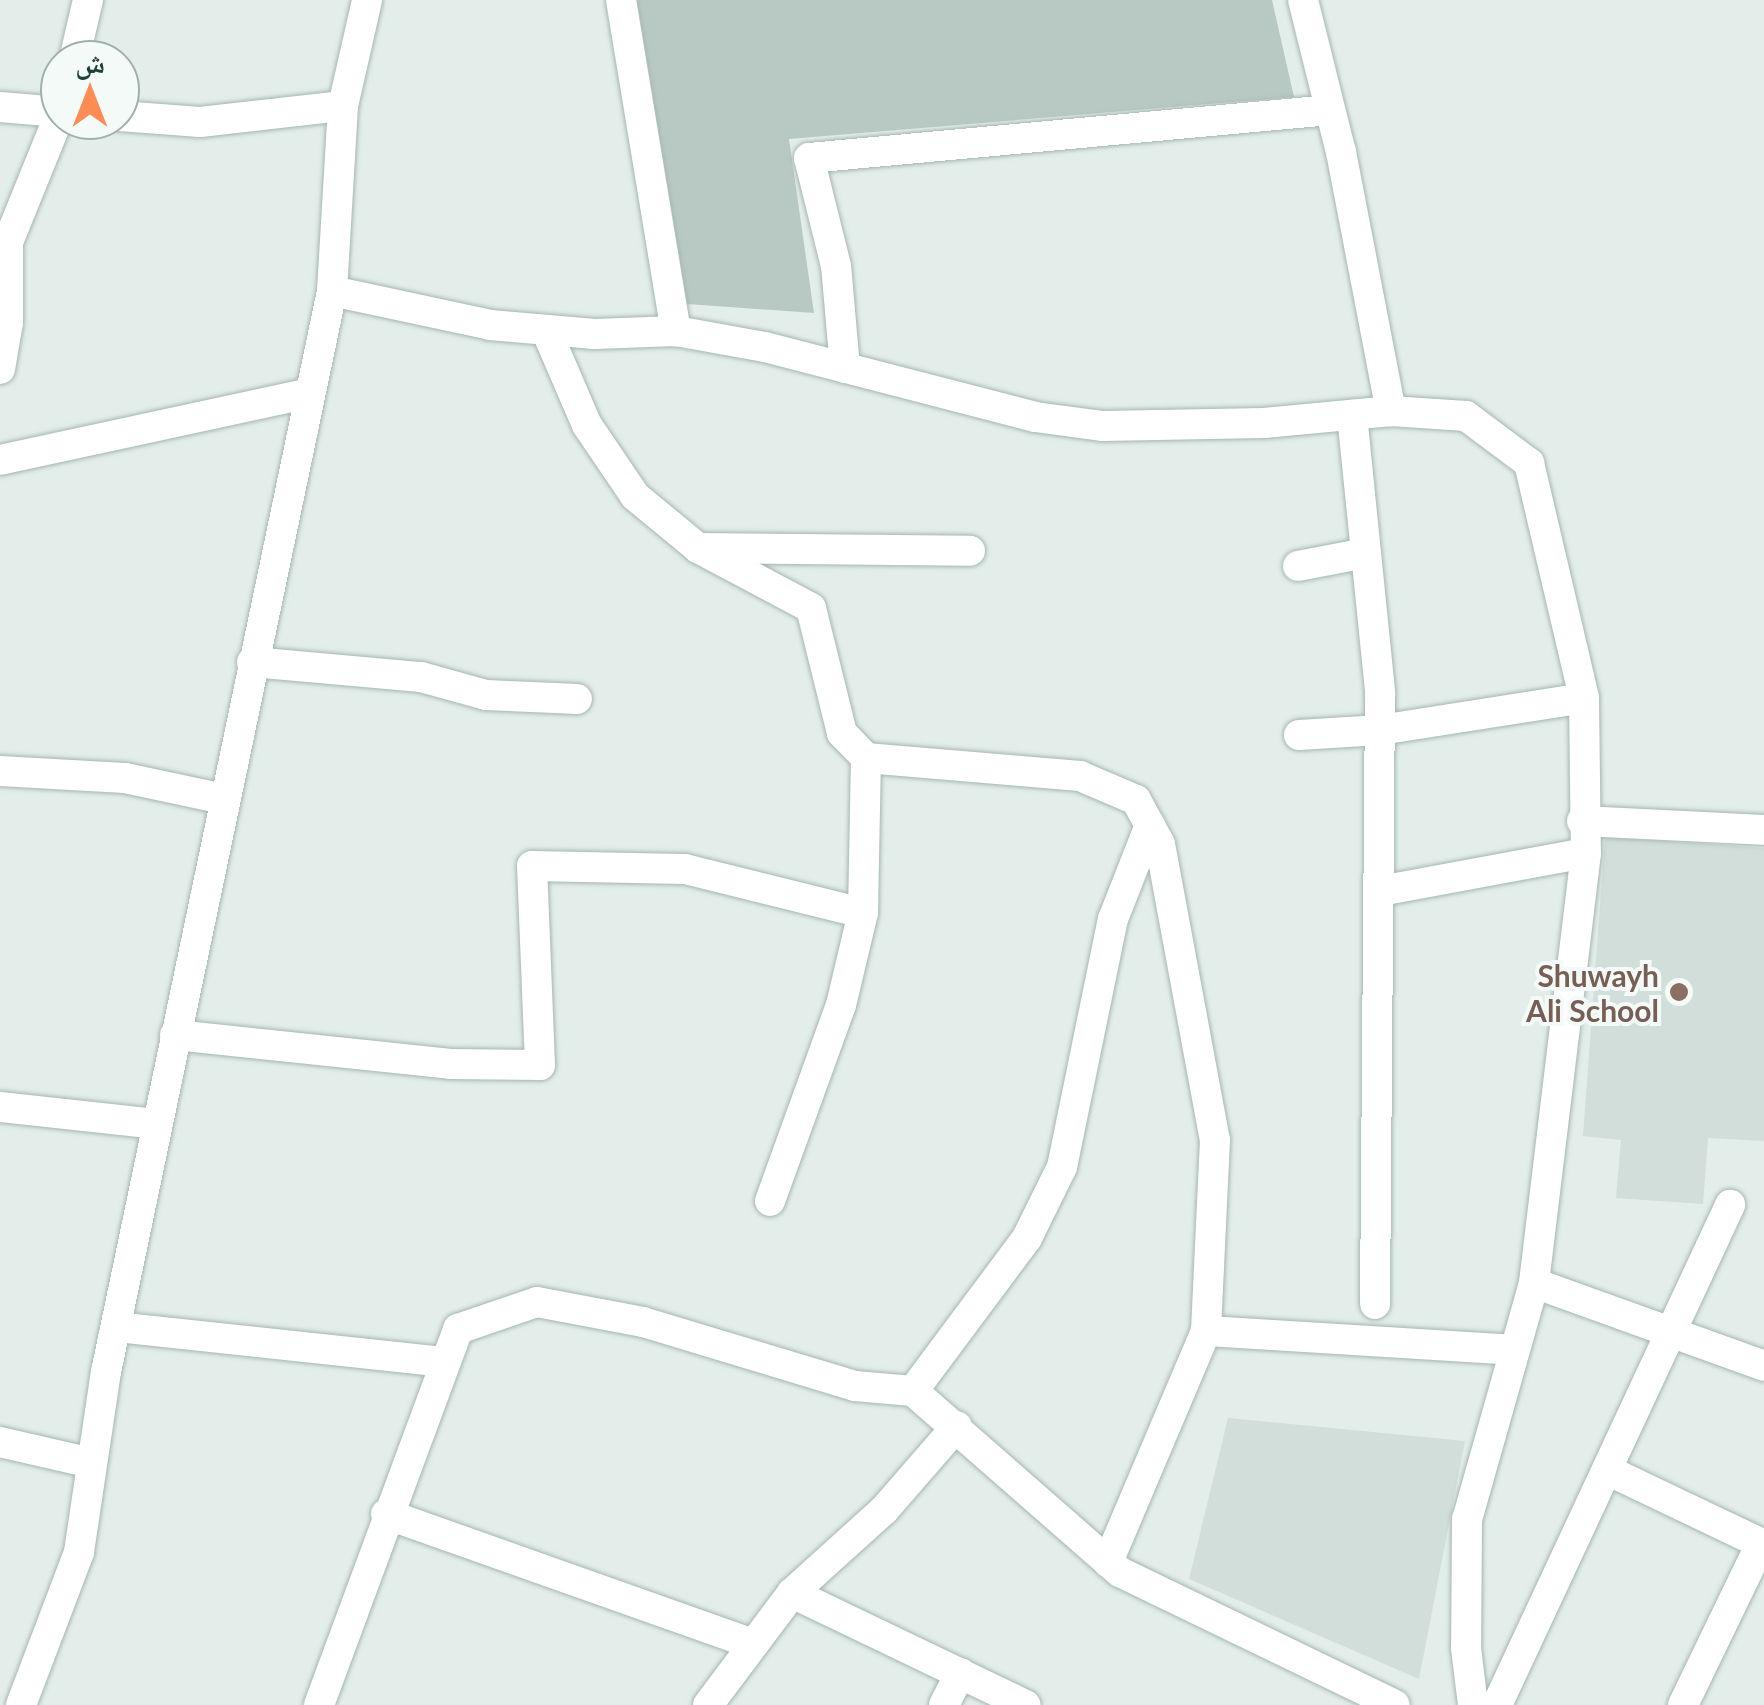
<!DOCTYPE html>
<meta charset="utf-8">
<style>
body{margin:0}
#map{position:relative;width:1764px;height:1705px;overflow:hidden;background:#e3eeea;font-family:Lato,"Noto Naskh Arabic",sans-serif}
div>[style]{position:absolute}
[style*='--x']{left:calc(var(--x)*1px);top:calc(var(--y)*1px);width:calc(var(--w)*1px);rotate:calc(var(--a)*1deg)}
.built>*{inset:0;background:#d1ded9}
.building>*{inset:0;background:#b8c9c3}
.roads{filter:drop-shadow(0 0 2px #a5b6b2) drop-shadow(0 0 2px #a5b6b2)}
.minor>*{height:30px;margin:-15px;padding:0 15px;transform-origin:15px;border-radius:15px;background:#fff}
.dots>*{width:28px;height:28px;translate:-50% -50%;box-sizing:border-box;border:5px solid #f4faf7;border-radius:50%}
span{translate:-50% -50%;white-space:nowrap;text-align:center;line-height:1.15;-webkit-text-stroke:8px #f4faf7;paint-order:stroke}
.education-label{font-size:30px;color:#785e54;font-weight:700}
.right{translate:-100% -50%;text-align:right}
.north{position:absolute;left:40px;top:40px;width:100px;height:100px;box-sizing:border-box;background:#f4faf7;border:2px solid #a0b0ac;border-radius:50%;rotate:0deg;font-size:28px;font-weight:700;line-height:40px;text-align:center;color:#21403b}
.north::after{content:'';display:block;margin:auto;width:35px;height:45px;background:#fa8c54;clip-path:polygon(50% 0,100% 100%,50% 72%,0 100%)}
</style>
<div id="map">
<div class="built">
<div style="clip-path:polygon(1605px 837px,1764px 848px,1764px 1141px,1708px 1138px,1703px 1204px,1616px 1198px,1621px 1140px,1583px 1136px)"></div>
<div style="clip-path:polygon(1228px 1418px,1465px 1441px,1419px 1679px,1189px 1579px)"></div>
</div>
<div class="building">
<div style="clip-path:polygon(637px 0,1272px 0,1294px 97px,789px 139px,814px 313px,687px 304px)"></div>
</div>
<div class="roads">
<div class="minor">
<div style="--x:621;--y:0;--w:336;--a:80.6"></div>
<div style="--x:1303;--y:0;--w:157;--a:76"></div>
<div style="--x:1341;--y:152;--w:264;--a:79.1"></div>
<div style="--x:74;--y:60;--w:62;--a:-76.9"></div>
<div style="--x:0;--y:107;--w:60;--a:4.8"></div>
<div style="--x:120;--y:116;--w:80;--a:4.3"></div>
<div style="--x:200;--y:122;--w:144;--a:-6.4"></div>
<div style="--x:332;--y:291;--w:162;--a:12.1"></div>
<div style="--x:490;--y:325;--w:105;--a:4.9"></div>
<div style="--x:595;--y:334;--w:81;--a:-2.1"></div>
<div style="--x:676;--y:331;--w:90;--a:10.2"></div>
<div style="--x:765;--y:347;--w:279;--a:14.5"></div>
<div style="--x:1035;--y:417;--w:69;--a:7.5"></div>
<div style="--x:1103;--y:426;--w:161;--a:-1.1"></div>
<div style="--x:1264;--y:423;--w:128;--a:-5.4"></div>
<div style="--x:1391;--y:411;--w:75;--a:3.8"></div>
<div style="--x:1466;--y:416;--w:79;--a:36.7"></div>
<div style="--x:1529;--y:463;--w:241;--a:76.8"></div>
<div style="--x:1584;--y:698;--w:155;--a:89.3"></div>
<div style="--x:1586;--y:853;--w:433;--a:96.9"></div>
<div style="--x:1534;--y:1283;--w:245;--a:105.8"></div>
<div style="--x:1467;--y:1519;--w:129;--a:90.4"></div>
<div style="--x:1466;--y:1648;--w:57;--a:83"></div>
<div style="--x:546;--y:330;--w:103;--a:66.7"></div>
<div style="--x:587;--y:425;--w:86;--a:55.9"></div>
<div style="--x:635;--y:496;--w:82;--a:39.5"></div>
<div style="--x:698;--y:548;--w:272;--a:0.6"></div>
<div style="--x:845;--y:368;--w:102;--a:-95"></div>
<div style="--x:836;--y:266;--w:111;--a:-104"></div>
<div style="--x:809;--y:158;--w:523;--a:-5.26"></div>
<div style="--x:0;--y:369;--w:48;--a:-80.3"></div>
<div style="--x:8;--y:322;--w:80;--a:-90"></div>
<div style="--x:8;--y:242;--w:138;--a:-67.9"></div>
<div style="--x:1352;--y:415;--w:279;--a:84.2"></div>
<div style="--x:1380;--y:693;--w:611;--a:90.47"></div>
<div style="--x:0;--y:460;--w:317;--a:-12.2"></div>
<div style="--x:698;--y:548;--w:128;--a:28"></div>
<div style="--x:811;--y:608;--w:129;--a:76.1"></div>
<div style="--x:842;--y:733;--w:35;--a:46"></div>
<div style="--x:866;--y:758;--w:215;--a:4.8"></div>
<div style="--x:1080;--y:776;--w:61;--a:23.2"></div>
<div style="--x:1136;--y:800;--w:50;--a:61.4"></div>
<div style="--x:1160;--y:844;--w:301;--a:79.5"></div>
<div style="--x:1215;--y:1140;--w:191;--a:92.7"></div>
<div style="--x:1206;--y:1331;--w:251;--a:113"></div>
<div style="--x:1298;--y:566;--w:69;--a:-10.8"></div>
<div style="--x:252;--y:662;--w:170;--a:5.1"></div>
<div style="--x:421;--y:677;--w:67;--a:15.5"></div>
<div style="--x:486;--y:695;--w:91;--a:2.5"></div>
<div style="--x:1299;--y:735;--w:81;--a:-3.5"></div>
<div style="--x:1380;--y:730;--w:206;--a:-8.9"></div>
<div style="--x:0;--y:771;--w:125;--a:3.2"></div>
<div style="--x:125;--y:778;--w:101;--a:12"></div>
<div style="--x:1582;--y:821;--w:182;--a:2.8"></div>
<div style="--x:1380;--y:891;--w:209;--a:-10.5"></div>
<div style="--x:175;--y:1035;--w:277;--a:6"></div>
<div style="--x:450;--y:1064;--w:90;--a:0.6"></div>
<div style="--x:540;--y:1065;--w:199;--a:-92.3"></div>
<div style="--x:532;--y:866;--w:153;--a:1.1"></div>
<div style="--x:685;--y:869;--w:183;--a:13.9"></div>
<div style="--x:863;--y:913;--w:155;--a:-88.9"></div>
<div style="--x:0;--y:1107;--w:158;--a:6.2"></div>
<div style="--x:770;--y:1201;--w:208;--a:-70.1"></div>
<div style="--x:841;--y:1005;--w:95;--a:-76.6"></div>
<div style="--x:1534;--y:1283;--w:245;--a:19.8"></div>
<div style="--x:116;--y:1327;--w:328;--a:6.1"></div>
<div style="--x:1206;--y:1331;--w:308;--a:3.5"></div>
<div style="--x:913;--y:1391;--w:191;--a:-53.3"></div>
<div style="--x:1027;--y:1238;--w:79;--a:-63.8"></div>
<div style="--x:1062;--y:1167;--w:253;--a:-78.4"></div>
<div style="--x:1113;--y:919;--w:101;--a:-68.5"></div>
<div style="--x:0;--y:1442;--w:94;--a:12.9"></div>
<div style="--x:1607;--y:1470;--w:174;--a:25.5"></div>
<div style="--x:386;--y:1514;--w:386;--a:19.5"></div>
<div style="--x:792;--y:1593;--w:259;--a:25.6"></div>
<div style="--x:21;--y:1705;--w:164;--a:-69.2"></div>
<div style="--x:79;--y:1552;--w:182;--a:-81.5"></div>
<div style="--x:106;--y:1372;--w:1104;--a:-78.19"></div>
<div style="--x:332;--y:291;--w:185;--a:-86.6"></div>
<div style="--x:343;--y:106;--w:109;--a:-77.2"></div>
<div style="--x:319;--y:1705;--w:401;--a:-69.7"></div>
<div style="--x:458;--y:1329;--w:83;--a:-18.9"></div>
<div style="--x:537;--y:1302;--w:108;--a:10.7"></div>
<div style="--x:643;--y:1322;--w:221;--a:16.8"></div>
<div style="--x:855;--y:1386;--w:58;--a:4.9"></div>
<div style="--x:913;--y:1391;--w:275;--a:41.2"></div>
<div style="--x:1120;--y:1572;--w:305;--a:25.8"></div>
<div style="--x:708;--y:1705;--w:140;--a:-53.1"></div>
<div style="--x:792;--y:1593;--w:124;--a:-42.1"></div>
<div style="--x:884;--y:1510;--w:111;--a:-49"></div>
<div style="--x:944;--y:1705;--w:36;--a:-63"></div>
<div style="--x:1497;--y:1705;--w:552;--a:-65.01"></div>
<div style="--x:1683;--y:1705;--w:179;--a:-64.2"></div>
</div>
</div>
<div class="dots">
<div style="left:1679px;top:992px;background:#8d6e63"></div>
</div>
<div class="education-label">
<span class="right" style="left:1659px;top:992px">Shuwayh<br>Ali School</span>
</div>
<div class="north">ش</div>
</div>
